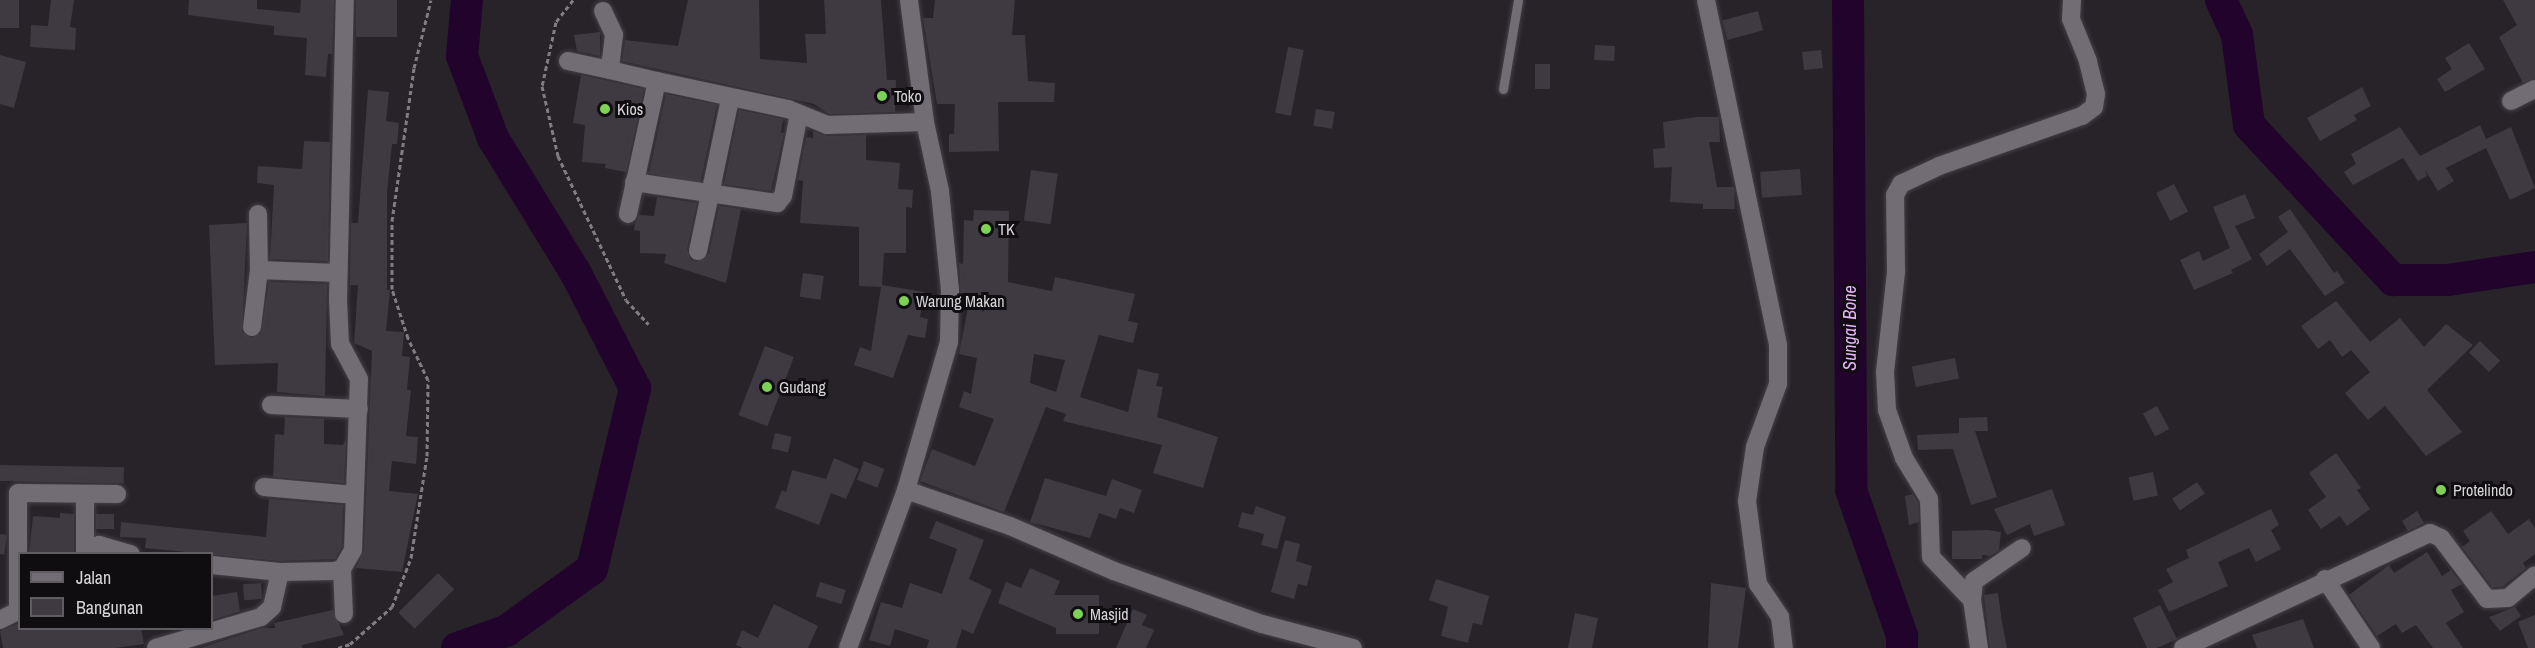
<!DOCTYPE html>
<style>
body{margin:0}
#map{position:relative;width:2535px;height:648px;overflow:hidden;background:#272329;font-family:"Archivo Narrow",sans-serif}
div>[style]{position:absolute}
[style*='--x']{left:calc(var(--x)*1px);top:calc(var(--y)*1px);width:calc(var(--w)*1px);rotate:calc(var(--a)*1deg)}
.river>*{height:32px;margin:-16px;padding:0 16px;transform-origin:16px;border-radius:16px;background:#22032c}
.building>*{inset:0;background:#3f3a41;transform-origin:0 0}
.path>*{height:3px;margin-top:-1.5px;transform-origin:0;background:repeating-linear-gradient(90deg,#807d82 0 4.5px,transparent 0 7.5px)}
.roads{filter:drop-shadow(0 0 2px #444046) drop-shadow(0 0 2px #444046)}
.service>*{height:9px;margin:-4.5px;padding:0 4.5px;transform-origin:4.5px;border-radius:4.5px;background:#726c74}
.minor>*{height:18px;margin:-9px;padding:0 9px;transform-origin:9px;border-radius:9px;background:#726c74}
.dots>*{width:16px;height:16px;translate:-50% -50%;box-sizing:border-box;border:3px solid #0f0d10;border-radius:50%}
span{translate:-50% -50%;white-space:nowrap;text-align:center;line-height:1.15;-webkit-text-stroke:6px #0f0d10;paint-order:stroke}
.poi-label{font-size:16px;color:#d8d5d9}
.left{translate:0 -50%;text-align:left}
.water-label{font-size:18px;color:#e8b3fb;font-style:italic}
.legend{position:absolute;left:18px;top:552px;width:195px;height:78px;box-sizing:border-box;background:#0f0d10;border:2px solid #5f5d60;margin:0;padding:8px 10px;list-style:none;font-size:18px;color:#d8d5d9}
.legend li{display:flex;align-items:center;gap:12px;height:30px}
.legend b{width:30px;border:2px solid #5f5d60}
</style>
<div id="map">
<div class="river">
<div style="--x:1848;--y:0;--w:490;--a:89.6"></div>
<div style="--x:1851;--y:490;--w:155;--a:70.7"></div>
<div style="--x:1902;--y:636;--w:12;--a:90"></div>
<div style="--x:2221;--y:0;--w:38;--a:65"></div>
<div style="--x:2237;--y:35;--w:91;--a:82.4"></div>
<div style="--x:2249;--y:125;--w:212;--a:47.1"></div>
<div style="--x:2393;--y:280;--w:55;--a:0"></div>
<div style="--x:2448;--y:280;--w:88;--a:-8.5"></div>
<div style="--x:457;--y:648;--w:52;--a:-19.1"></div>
<div style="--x:506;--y:631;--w:106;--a:-35.8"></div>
<div style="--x:592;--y:569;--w:186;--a:-76.6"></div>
<div style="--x:635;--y:388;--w:131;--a:-117.3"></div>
<div style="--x:575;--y:272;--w:157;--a:-121.5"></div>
<div style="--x:493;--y:138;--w:88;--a:-110.7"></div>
<div style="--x:462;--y:56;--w:56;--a:-84.9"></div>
</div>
<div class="building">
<div style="left:0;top:0;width:19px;height:28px"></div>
<div style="clip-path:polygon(51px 0,74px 0,70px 27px,76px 28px,75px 50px,30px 47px,31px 25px,48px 26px)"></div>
<div style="clip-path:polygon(189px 0,257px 0,257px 9px,300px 13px,301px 0,334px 0,332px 54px,328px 54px,326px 77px,305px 75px,307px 38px,274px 35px,274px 26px,188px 15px)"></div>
<div style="left:356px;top:0;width:41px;height:37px"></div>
<div style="clip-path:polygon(688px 0,759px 0,760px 59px,807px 63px,805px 34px,826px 34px,824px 0,881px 0,887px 80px,896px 80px,895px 112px,829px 114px,814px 104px,622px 61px,625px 40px,678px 46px)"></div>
<div style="clip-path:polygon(935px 0,1015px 0,1012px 35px,1025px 35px,1028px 81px,1055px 83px,1054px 102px,998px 102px,999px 151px,949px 152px,949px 134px,954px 134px,955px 104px,937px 104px,923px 18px,933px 18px)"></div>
<div style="clip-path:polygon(2503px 0,2535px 0,2535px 78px,2523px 83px,2499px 37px,2517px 25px)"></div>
<div style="left:1758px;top:11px;width:20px;height:37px;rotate:75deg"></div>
<div style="clip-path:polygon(600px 32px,600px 56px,577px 51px,574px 35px)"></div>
<div style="clip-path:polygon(2469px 43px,2485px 69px,2445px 92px,2437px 79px,2452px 69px,2445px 58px)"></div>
<div style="left:1595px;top:45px;width:20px;height:15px;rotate:3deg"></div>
<div style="left:1288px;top:47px;width:16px;height:67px;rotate:11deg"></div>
<div style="left:1821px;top:50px;width:18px;height:19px;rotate:84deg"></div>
<div style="clip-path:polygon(0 55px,26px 62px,14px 108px,0 104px)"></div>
<div style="left:1535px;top:64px;width:15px;height:25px"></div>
<div style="clip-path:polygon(581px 75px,644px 89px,626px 172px,605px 168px,606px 164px,582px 162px,585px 125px,573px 123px)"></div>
<div style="clip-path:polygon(2362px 87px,2371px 106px,2354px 115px,2357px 120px,2320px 141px,2307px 118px)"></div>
<div style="clip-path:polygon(368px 90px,389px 92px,386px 121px,399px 123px,397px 144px,392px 144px,387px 192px,387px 290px,390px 290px,386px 331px,404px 332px,402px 356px,410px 357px,407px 390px,411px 390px,406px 436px,418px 437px,416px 464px,392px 461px,389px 491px,418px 494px,402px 572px,356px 568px,364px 550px,372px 351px,354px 343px,358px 285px,350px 285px,351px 223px,358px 223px)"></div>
<div style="left:666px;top:94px;width:52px;height:81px;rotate:12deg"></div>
<div style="left:1316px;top:109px;width:19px;height:17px;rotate:9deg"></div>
<div style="clip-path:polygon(739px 110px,783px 119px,781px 133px,784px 133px,771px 191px,724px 184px)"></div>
<div style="clip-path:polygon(1697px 117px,1719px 117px,1720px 142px,1709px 142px,1717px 187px,1734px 187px,1735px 209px,1703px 209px,1703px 204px,1670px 202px,1672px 167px,1654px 168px,1653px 149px,1665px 148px,1663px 122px)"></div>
<div style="clip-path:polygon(2480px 125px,2486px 139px,2511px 127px,2535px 188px,2510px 200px,2486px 148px,2446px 168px,2454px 181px,2438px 191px,2425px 170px,2427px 176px,2418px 181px,2403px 158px,2353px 185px,2344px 172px,2356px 164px,2351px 154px,2400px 127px,2420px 156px)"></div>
<div style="clip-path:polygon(813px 131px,827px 136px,866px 135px,866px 160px,900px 163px,898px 189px,913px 190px,912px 208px,906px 207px,906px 253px,884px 253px,882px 285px,924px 292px,920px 317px,928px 319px,925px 338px,908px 335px,893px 378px,854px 365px,860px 347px,871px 351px,881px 287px,859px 286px,859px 227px,800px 223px,803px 181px,798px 180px,806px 137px,813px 138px)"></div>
<div style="clip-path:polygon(304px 141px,330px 142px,328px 261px,270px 259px,274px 185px,257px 183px,258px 166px,302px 169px)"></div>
<div style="left:1800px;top:169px;width:26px;height:40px;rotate:86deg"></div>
<div style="left:1031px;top:170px;width:27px;height:51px;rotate:8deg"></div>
<div style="left:2174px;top:184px;width:31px;height:20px;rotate:63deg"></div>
<div style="clip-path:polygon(2245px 194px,2255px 218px,2235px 226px,2252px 259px,2231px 270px,2233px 273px,2194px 290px,2180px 260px,2199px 251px,2203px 261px,2230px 248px,2213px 207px)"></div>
<div style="clip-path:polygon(657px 197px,697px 203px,687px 249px,690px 259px,696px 262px,709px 254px,719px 206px,741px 209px,726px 283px,664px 263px,666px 254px,640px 253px,640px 231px,634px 230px,635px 223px,639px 215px,654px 216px)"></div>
<div style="clip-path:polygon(2290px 209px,2334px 273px,2337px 271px,2345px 283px,2325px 296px,2290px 249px,2267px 266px,2259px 254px,2288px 232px,2278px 217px)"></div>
<div style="clip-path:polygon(evenodd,974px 210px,1009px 211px,1008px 282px,1052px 291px,1055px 277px,1135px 294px,1128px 321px,1138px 323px,1133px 343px,1099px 335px,1080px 397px,1128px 412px,1138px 369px,1159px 374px,1156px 386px,1163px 387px,1157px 417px,1218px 437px,1203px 488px,1153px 473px,1162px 445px,1063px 421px,1066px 414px,1046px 407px,1004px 512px,920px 481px,932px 449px,975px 466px,994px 419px,959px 407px,964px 391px,971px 394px,977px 358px,959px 354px,969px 302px,961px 300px,959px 263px,963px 264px,964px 220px,973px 221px,974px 210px,1034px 354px,1065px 360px,1056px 392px,1030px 383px,1034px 354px)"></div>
<div style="clip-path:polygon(247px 223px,242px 332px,251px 338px,261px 333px,269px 282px,327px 284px,325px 396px,277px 392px,278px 363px,215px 365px,209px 225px)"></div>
<div style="left:803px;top:273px;width:21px;height:24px;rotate:8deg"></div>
<div style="clip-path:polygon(2336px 301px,2370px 342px,2400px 318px,2424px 347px,2446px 324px,2473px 345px,2427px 390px,2462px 432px,2426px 456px,2385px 406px,2368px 420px,2345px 393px,2370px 372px,2351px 350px,2342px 357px,2330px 340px,2318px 349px,2301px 326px)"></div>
<div style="left:2480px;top:341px;width:28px;height:16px;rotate:44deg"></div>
<div style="left:765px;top:346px;width:31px;height:74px;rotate:21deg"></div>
<div style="left:1955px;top:358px;width:21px;height:44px;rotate:79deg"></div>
<div style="left:2157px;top:406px;width:26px;height:16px;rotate:62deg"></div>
<div style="clip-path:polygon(285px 417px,324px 419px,324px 444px,343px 445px,346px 439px,344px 483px,273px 477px,275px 434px,284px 435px)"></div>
<div style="clip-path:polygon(1987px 417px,1988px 431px,1975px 431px,1997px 497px,1971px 505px,1953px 449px,1918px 450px,1917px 435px,1959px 433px,1959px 418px)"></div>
<div style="left:775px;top:433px;width:17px;height:16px;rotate:13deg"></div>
<div style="clip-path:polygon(2336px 453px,2361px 488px,2357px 490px,2370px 509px,2347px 526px,2340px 516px,2321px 529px,2308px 510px,2326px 497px,2309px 473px)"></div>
<div style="clip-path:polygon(834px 458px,859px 469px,846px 499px,831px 493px,819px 525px,775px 508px,782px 490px,786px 492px,792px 470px,826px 479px)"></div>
<div style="left:864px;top:461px;width:22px;height:20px;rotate:21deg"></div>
<div style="left:0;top:465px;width:124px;height:16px;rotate:1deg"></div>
<div style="left:2153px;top:472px;width:24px;height:25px;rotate:78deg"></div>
<div style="clip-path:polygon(1045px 478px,1106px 496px,1112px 479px,1142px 490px,1134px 513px,1120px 508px,1116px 519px,1099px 513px,1090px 538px,1030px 522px)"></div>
<div style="left:2197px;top:482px;width:14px;height:30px;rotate:56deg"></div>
<div style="clip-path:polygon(2052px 489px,2065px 525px,2034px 536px,2030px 524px,2007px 535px,1994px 509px)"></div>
<div style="clip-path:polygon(1913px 494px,1918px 502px,1919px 522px,1909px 525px,1905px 496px)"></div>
<div style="clip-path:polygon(269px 499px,343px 505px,342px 547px,335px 559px,280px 561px,145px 548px,146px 538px,120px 537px,121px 522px,266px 537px)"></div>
<div style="clip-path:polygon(1256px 506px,1286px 517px,1277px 549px,1261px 545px,1264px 534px,1238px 527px,1242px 512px,1253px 515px)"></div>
<div style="clip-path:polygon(2271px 509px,2279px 525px,2271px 530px,2281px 549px,2256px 562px,2249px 548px,2218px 562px,2228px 586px,2169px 612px,2158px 590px,2173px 582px,2166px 569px,2189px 558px,2186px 550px)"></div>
<div style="clip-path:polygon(2417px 511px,2424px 523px,2408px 531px,2402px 521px)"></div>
<div style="clip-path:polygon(2491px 511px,2508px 534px,2529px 519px,2535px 528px,2535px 554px,2523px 563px,2526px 568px,2502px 587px,2492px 587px,2462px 547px,2470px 541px,2463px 531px)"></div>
<div style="clip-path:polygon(60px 513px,74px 514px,74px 554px,29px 554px,33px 516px,60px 518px)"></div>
<div style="left:96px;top:514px;width:18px;height:15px"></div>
<div style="clip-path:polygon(936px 521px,984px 540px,969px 579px,992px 590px,973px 634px,962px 629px,956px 648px,927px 648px,929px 640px,895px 629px,890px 646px,869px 640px,881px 602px,902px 608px,910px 583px,942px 594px,957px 549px,929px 538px)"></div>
<div style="clip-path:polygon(1988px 530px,2001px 532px,1999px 550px,1990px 556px,1982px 555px,1982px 559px,1952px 559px,1952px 531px)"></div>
<div style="left:0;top:534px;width:7px;height:20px;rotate:8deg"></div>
<div style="clip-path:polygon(1285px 540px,1300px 544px,1296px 561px,1312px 566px,1307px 586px,1298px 584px,1294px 599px,1271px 592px)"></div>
<div style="clip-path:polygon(2427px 552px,2442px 576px,2451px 570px,2462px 584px,2451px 590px,2464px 612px,2446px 623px,2463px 648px,2433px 648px,2416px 625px,2402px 633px,2396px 624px,2377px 636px,2349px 595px,2389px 565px,2394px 573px)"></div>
<div style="clip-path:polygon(1030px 568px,1060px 581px,1054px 595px,1099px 595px,1099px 634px,1056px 634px,1056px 628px,998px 603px,1006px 582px,1021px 588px)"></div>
<div style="left:438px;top:573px;width:23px;height:56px;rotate:45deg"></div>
<div style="clip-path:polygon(1436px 579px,1489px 596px,1482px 625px,1473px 623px,1468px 643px,1441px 636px,1448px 607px,1429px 600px)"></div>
<div style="left:820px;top:582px;width:27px;height:15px;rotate:17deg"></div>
<div style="left:261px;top:583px;width:16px;height:18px;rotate:86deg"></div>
<div style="clip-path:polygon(1711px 583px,1746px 588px,1738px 648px,1708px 648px)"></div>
<div style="clip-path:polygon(237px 592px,240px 611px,212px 620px,212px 596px)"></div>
<div style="clip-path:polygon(1998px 593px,2002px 622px,2007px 648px,1990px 648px,1984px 595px)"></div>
<div style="clip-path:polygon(774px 604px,818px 626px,808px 648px,743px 648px,736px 645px,742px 630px,758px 638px)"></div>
<div style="clip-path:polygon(2160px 605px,2177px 639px,2157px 648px,2147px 648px,2133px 618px)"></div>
<div style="clip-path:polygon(2515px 607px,2521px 616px,2500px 631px,2489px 617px)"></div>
<div style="clip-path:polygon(1133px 609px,1147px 615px,1142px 625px,1154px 630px,1146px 648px,1116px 648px)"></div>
<div style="clip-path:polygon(333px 610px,344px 635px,302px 645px,302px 648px,201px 648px,262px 628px,275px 628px,274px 623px)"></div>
<div style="clip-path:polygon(1575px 613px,1598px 618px,1592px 648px,1568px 648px)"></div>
<div style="clip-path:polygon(2535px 615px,2535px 648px,2528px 648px,2518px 622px)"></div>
<div style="clip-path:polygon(2303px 619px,2314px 648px,2257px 648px,2252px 635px)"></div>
<div style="clip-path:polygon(20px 623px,20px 628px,141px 628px,144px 644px,115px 648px,3px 648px,0 631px)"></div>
</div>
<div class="path">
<div style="--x:573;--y:0;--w:28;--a:128"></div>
<div style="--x:556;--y:22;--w:66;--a:102.3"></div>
<div style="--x:542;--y:86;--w:72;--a:77.1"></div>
<div style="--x:558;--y:156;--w:159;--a:64.7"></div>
<div style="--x:626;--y:300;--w:33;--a:47"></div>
<div style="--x:338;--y:648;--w:13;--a:-18"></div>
<div style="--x:350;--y:644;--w:56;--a:-41.4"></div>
<div style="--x:392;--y:607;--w:53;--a:-68.8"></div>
<div style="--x:411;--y:558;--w:103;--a:-81.1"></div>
<div style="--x:427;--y:456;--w:76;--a:-89.2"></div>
<div style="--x:428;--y:380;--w:47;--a:-115.5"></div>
<div style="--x:408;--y:338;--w:52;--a:-108.1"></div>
<div style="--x:392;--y:289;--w:68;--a:-90"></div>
<div style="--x:392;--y:221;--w:155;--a:-81.8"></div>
<div style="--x:414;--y:68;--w:70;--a:-76"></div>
</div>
<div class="roads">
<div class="service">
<div style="--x:1503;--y:89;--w:90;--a:-80.4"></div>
</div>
<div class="minor">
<div style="--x:1706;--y:0;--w:352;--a:78.2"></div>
<div style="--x:1778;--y:345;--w:39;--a:90"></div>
<div style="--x:1778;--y:384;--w:67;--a:110.1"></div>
<div style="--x:1755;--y:447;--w:55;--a:98.4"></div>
<div style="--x:1747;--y:501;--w:84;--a:82.5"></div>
<div style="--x:1758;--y:584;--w:40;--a:56"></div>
<div style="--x:1780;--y:617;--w:31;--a:83"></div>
<div style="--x:603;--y:11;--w:26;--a:65"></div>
<div style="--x:614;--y:35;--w:35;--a:97"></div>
<div style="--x:610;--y:70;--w:48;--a:13.2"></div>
<div style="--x:568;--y:61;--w:43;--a:12.1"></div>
<div style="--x:2511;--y:101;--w:27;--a:-27"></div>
<div style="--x:634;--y:182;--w:145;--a:8.4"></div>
<div style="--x:777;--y:203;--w:9;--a:-49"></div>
<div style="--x:783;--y:196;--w:84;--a:-79"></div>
<div style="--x:258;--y:214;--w:56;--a:89"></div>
<div style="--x:628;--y:214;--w:136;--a:-77.7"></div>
<div style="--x:657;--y:81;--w:134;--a:12.1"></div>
<div style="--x:788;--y:109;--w:42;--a:22.3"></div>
<div style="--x:827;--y:125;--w:98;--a:-1.8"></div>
<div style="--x:698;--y:251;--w:155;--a:-78.1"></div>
<div style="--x:252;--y:327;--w:57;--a:-83"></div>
<div style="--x:259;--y:270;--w:79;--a:2.2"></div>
<div style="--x:271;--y:405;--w:88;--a:2.6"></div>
<div style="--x:264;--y:487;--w:91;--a:5"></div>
<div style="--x:906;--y:490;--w:110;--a:19.1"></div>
<div style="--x:1010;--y:526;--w:113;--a:23.4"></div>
<div style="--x:1114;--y:571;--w:157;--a:19.7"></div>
<div style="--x:1262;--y:624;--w:94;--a:14.8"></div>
<div style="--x:85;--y:494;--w:59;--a:90"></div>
<div style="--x:85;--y:554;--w:17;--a:-33"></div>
<div style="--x:99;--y:545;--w:33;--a:16"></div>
<div style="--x:212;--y:565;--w:68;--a:5.9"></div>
<div style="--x:280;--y:572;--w:54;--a:-1.1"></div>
<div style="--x:334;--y:571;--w:8;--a:-14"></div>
<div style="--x:342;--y:569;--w:22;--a:-60"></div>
<div style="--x:353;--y:550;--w:171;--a:-88"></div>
<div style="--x:359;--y:379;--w:40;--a:-118"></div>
<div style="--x:340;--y:344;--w:44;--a:-92.6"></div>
<div style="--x:338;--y:300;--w:300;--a:-88.7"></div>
<div style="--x:342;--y:569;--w:45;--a:87.5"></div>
<div style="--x:2325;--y:579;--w:83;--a:56.3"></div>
<div style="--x:1972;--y:600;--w:19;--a:-84"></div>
<div style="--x:1974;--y:581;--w:58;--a:-34.5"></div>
<div style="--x:18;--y:611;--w:118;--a:-90"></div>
<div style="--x:18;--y:493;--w:99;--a:0.6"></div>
<div style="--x:0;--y:620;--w:22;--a:-27"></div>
<div style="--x:156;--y:648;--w:109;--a:-16.4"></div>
<div style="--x:261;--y:617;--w:15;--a:-42"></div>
<div style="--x:272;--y:607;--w:36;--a:-77"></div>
<div style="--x:848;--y:648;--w:168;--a:-69.8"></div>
<div style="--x:906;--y:490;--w:154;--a:-73.8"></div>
<div style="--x:949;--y:342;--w:52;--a:-88.9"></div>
<div style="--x:950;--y:290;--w:100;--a:-95.8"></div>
<div style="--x:940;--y:191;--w:71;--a:-102.3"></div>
<div style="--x:925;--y:122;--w:123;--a:-97.5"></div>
<div style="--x:1979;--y:648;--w:49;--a:-98.3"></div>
<div style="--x:1972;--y:600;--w:59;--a:-133.6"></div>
<div style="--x:1931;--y:557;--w:58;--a:-92"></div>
<div style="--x:1929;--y:499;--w:48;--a:-121.4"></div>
<div style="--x:1904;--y:458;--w:51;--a:-109.5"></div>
<div style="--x:1887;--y:410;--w:38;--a:-93"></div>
<div style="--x:1885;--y:372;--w:101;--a:-83.7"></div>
<div style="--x:1896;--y:272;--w:77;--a:-90.7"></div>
<div style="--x:1895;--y:195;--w:13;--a:-61"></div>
<div style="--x:1901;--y:184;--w:42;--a:-25.3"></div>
<div style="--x:1939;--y:166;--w:151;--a:-19.3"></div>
<div style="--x:2082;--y:116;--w:15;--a:-37"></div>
<div style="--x:2094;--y:107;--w:13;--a:-81"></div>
<div style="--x:2096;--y:94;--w:34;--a:-104"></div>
<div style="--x:2088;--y:61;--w:45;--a:-112"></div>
<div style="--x:2071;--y:19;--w:19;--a:-87"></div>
<div style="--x:2183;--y:648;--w:272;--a:-25"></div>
<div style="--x:2430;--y:533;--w:12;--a:24"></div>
<div style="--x:2441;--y:538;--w:76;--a:53"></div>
<div style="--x:2487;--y:599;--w:21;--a:-3"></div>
<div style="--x:2508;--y:598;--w:35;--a:-40"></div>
</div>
</div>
<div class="dots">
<div style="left:882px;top:96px;background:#7dd154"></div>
<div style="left:605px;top:109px;background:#7dd154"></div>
<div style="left:986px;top:229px;background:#7dd154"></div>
<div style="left:904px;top:301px;background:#7dd154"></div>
<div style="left:767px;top:387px;background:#7dd154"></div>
<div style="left:2441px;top:490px;background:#7dd154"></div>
<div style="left:1078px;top:614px;background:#7dd154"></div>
</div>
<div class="poi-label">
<span class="left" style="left:894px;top:96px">Toko</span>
<span class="left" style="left:617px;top:109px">Kios</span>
<span class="left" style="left:998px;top:229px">TK</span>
<span class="left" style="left:916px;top:301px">Warung Makan</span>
<span class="left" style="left:779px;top:387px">Gudang</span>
<span class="left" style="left:2453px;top:490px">Protelindo</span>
<span class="left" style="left:1090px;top:614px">Masjid</span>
</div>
<div class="water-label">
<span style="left:1850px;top:328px;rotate:-90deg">Sungai Bone</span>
</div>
<ul class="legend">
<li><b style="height:8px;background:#726c74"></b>Jalan</li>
<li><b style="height:16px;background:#3f3a41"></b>Bangunan</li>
</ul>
</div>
